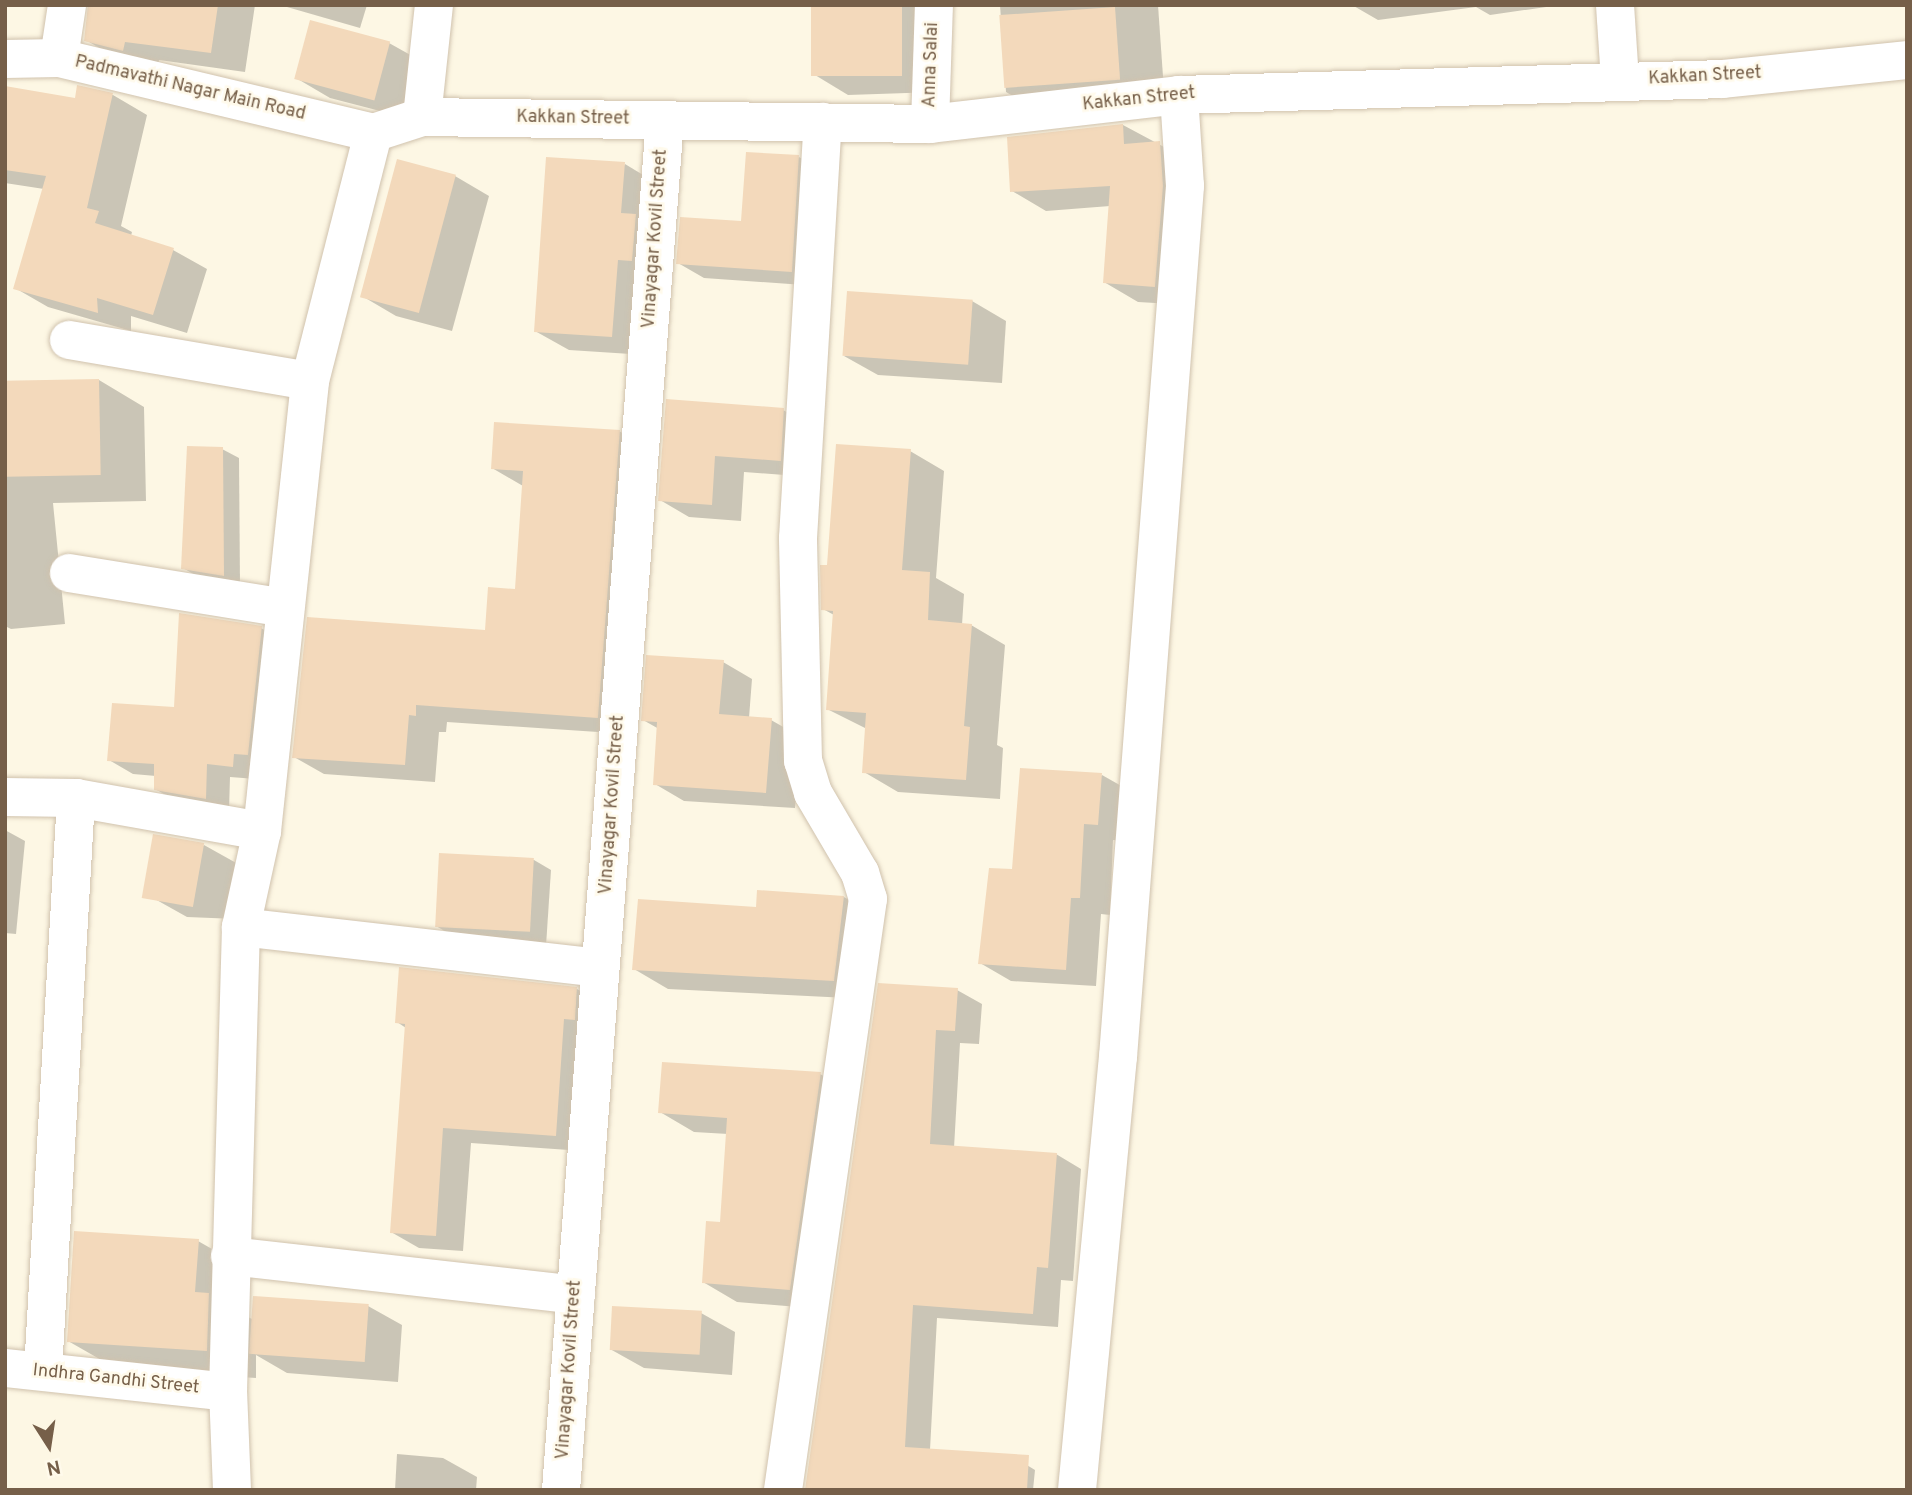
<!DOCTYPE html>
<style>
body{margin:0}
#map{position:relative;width:1912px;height:1495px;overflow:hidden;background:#fdf7e4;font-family:Overpass,sans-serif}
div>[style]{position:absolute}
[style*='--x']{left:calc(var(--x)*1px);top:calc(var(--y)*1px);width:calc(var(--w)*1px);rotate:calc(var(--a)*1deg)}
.shadow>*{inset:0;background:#0003}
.building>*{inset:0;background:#f3d9bb;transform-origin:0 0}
.roads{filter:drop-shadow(0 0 2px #d0c2ad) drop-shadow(0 0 2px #d0c2ad)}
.minor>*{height:38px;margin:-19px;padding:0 19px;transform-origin:19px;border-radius:19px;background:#fff}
span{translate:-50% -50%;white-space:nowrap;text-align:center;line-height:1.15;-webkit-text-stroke:5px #fffaeb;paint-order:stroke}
.street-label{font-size:18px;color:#765f49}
.frame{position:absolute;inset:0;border:7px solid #765f49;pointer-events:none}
.north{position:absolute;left:14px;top:1411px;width:70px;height:70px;-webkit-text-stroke:5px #fffaeb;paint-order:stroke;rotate:168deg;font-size:19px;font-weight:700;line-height:28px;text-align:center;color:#765f49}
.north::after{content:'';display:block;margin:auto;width:24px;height:32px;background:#765f49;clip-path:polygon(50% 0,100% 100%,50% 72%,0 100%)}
</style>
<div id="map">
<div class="shadow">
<div style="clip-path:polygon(90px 5px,255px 5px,245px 72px,159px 60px,157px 69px,119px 60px,86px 40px)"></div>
<div style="clip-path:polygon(280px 5px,367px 5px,360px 28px)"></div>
<div style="clip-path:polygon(812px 5px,934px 5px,937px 92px,848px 95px,815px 75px)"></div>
<div style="clip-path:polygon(1000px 5px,1158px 5px,1165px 105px,1051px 118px,1006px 92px)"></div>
<div style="clip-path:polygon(1352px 5px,1553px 5px,1553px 6px,1490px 15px,1476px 7px,1378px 20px)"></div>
<div style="clip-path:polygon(389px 43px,423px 62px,407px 118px,330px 98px,296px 78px)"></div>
<div style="clip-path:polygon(78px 87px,113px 95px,147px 115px,121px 226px,132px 232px,131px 236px,173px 250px,207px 269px,187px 333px,131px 316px,131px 331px,48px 307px,15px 288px,44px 189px,5px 183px,5px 89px,76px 100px)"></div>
<div style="clip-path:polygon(1123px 125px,1194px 163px,1189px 305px,1138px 302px,1104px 282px,1110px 206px,1046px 211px,1012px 191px)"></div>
<div style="clip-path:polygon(799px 157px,825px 172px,818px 286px,704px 278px,678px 263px,743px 223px)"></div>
<div style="clip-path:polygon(625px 164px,658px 184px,646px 355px,569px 350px,535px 331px)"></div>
<div style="clip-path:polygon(455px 176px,489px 196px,452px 331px,396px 316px,362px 296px)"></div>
<div style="clip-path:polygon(972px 301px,1006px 321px,1002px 383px,878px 375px,844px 356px)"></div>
<div style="clip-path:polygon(99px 380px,144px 407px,146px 501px,53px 503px,65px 624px,11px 629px,5px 626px,5px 383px)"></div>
<div style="clip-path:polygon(667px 401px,783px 410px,813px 427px,810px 477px,744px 472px,741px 521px,689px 517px,660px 500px)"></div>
<div style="clip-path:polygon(619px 431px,650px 449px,628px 734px,447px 722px,446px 732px,439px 732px,435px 782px,324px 774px,294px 757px,486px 632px,517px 591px,523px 486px,492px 468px)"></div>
<div style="clip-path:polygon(222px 449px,239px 458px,240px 584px,200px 578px,183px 568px)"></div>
<div style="clip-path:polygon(910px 451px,944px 471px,936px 578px,964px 594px,962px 625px,971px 625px,1005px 645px,997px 745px,1003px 748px,1000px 799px,898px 792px,864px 772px,867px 729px,827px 709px,834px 615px,823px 609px,828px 567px)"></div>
<div style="clip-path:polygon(261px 628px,285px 642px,257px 779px,230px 777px,229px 811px,180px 803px,155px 789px,156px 776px,133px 774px,109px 760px,175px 709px)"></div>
<div style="clip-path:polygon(723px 662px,752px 679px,749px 718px,771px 720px,801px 737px,795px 808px,684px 801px,655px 784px,659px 729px,643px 720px)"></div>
<div style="clip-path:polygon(1102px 775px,1132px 792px,1128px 841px,1113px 840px,1110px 915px,1101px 914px,1096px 986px,1011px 981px,980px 963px,1014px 871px)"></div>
<div style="clip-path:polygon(5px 830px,25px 841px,16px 934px,5px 933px)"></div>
<div style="clip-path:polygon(204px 845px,238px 864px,236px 919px,187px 917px,153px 898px)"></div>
<div style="clip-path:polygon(441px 855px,534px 860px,551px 870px,546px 946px,453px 936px,436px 926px)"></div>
<div style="clip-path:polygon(844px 897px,877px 917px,868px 999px,668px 989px,634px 969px,758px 909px)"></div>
<div style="clip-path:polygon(880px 985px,957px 990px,982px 1004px,979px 1044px,960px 1043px,954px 1148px,1056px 1154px,1081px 1169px,1073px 1281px,1061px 1280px,1058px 1327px,937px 1318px,930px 1450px,1010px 1455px,1035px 1470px,1033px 1490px,807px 1490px)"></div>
<div style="clip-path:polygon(577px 989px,604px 1005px,583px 1151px,471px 1143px,463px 1251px,419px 1248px,391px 1232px,406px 1028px,397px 1022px)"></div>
<div style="clip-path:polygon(820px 1074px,854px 1093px,823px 1309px,737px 1302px,703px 1282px,721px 1224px,728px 1134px,694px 1132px,660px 1112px)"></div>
<div style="clip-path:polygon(198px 1241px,247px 1269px,244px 1315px,254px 1320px,368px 1306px,402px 1325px,398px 1382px,287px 1373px,256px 1355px,256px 1378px,117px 1369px,68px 1341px)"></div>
<div style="clip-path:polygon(701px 1313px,735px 1332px,732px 1375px,644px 1368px,610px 1349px)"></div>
<div style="clip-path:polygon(397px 1454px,443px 1458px,477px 1477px,476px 1490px,395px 1490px)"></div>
</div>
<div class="building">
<div style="clip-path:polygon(88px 5px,218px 5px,211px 53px,125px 42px,123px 51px,84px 41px)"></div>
<div style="left:811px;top:5px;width:91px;height:71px"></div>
<div style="left:1115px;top:7px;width:73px;height:116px;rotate:86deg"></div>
<div style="left:310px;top:20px;width:83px;height:61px;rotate:15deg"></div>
<div style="clip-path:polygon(77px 85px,113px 93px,87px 208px,99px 211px,95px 223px,174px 248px,153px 315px,97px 298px,98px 313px,13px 289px,46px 176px,5px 170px,5px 86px,75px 98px)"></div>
<div style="clip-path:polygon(1123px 124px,1124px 144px,1160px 141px,1163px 186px,1155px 287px,1103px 283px,1110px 186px,1010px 192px,1007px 137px)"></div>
<div style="clip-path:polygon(746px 152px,799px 155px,792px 272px,676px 264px,680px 217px,741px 221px)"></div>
<div style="clip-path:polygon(546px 157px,625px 162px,621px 213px,636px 214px,632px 261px,618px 260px,612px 337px,534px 332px)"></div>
<div style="left:397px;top:159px;width:61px;height:143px;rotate:15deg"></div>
<div style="left:847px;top:291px;width:126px;height:65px;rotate:4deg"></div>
<div style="left:99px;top:379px;width:96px;height:94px;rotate:89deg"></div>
<div style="clip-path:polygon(666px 399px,784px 408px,781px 461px,715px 456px,712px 505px,658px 501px)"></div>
<div style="clip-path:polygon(494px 422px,620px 430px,598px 718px,416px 705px,416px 716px,409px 715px,405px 765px,292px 758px,307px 617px,485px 630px,488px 587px,515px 589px,523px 471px,491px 469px)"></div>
<div style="clip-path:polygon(836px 444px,911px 449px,902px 570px,930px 572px,928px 620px,972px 624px,964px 726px,970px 727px,966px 780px,862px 773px,866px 713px,826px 710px,833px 611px,821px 610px,820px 565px,827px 565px)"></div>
<div style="clip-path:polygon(187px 446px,223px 447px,224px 576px,181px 569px)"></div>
<div style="clip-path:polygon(179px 613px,262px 626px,248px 755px,234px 754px,233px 767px,207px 764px,206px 799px,154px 790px,154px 764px,107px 761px,112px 703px,174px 707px)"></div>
<div style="clip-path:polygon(646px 655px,724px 660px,719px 714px,772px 718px,766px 793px,653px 785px,657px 722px,641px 721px)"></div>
<div style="clip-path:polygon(1020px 768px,1102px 773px,1098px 825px,1084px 824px,1080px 898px,1071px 898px,1066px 970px,978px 964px,989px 868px,1012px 869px)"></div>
<div style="left:153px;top:834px;width:52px;height:65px;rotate:10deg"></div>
<div style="left:439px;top:853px;width:95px;height:74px;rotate:3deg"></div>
<div style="clip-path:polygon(757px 890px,844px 896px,834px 981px,632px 970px,638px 899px,756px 907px)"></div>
<div style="clip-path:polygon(399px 967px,577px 987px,575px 1020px,564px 1019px,556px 1136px,443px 1128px,436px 1236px,390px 1233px,405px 1024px,395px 1023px)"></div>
<div style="clip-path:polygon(878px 983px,958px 988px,955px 1031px,936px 1030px,930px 1144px,1057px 1153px,1048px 1268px,1037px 1267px,1033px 1314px,913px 1305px,905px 1447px,1029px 1455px,1027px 1490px,805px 1490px)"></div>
<div style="clip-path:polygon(662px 1062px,821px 1072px,790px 1290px,702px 1283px,706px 1221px,720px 1222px,727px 1118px,658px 1113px)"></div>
<div style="clip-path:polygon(74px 1231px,199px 1239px,195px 1292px,209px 1293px,207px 1351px,67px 1342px)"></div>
<div style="left:253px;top:1296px;width:116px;height:58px;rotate:4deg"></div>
<div style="left:612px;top:1306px;width:90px;height:44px;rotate:3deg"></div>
</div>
<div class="roads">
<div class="minor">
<div style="--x:1615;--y:5;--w:76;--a:86.2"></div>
<div style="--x:59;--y:58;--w:54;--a:-81.4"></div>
<div style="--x:5;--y:59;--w:54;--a:-1.1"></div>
<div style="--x:59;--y:58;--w:323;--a:13.4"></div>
<div style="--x:422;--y:117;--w:113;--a:-83.9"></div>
<div style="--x:930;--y:124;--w:119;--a:-88.1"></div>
<div style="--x:373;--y:133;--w:52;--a:-18.1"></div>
<div style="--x:422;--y:117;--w:508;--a:0.79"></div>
<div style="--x:930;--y:124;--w:251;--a:-6.6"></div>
<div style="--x:1179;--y:95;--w:544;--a:-1.68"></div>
<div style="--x:1723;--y:79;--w:185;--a:-5.9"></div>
<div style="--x:69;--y:340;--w:244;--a:9.7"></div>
<div style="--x:69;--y:573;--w:219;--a:9.2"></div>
<div style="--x:5;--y:797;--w:71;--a:0.8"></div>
<div style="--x:76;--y:798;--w:189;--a:10.1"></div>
<div style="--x:241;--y:927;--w:361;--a:6.5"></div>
<div style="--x:230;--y:1256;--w:348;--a:6.4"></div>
<div style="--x:5;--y:1368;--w:224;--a:6.1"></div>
<div style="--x:43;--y:1371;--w:574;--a:-86.7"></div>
<div style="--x:232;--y:1490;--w:98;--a:-92.3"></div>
<div style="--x:228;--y:1392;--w:465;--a:-88.4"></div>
<div style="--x:241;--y:927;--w:98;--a:-77.7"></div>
<div style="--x:262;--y:831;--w:453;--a:-83.9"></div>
<div style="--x:310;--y:381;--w:256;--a:-75.7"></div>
<div style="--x:561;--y:1490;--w:1374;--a:-85.66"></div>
<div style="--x:783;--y:1490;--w:597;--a:-81.82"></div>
<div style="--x:868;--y:899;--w:27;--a:-107"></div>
<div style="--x:860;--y:873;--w:93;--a:-120.4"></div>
<div style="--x:813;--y:793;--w:34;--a:-107"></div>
<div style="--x:803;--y:761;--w:223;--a:-91.3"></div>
<div style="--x:798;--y:538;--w:417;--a:-86.6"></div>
<div style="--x:1077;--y:1490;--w:435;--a:-84.6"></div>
<div style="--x:1118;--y:1057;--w:874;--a:-85.6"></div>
<div style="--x:1185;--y:186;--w:91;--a:-93.8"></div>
</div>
</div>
<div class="street-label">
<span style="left:932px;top:65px;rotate:-88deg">Anna Salai</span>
<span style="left:1705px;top:77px;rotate:-3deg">Kakkan Street</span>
<span style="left:190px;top:89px;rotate:13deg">Padmavathi Nagar Main Road</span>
<span style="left:1139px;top:100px;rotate:-6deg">Kakkan Street</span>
<span style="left:573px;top:119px;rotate:1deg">Kakkan Street</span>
<span style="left:656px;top:239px;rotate:-86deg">Vinayagar Kovil Street</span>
<span style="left:613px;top:805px;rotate:-86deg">Vinayagar Kovil Street</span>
<span style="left:570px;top:1370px;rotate:-86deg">Vinayagar Kovil Street</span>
<span style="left:116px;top:1380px;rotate:6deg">Indhra Gandhi Street</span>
</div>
<div class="frame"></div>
<div class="north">N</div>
</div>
